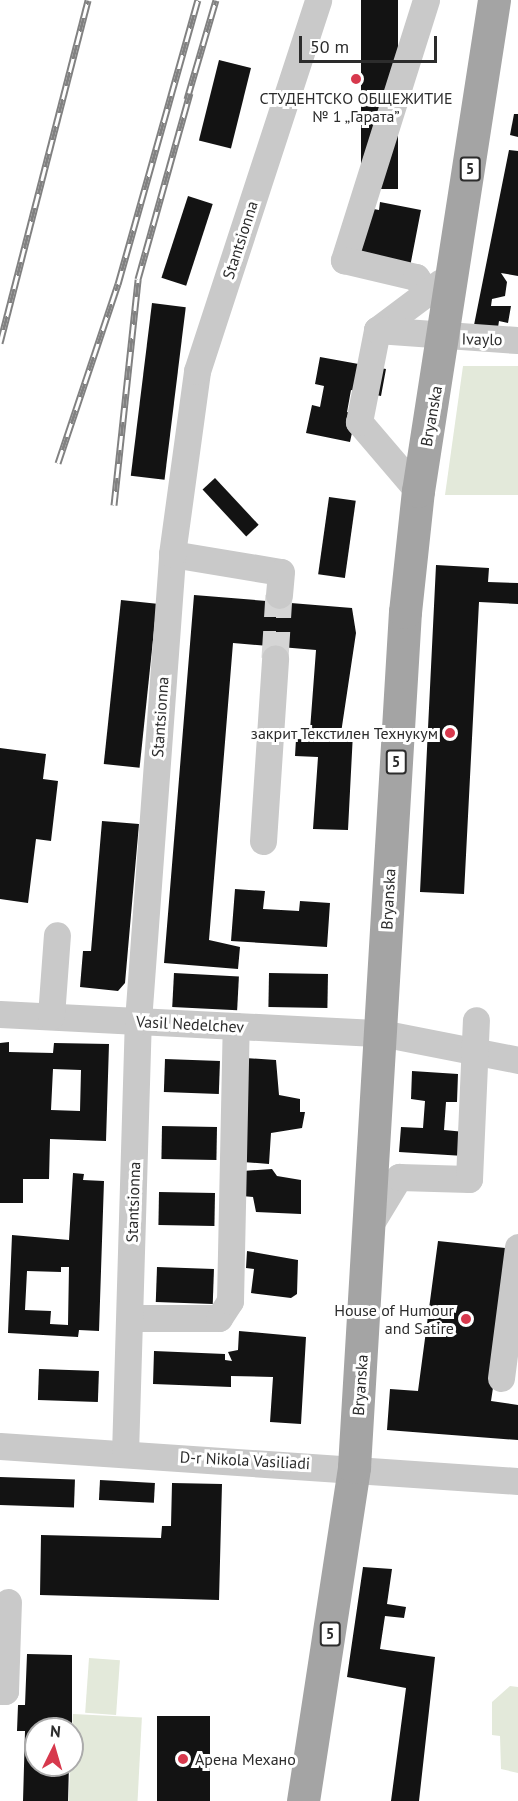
<!DOCTYPE html>
<meta charset="utf-8">
<style>
body{margin:0}
#map{position:relative;width:518px;height:1801px;overflow:hidden;background:#fff;font-family:"PT Sans",sans-serif}
div>[style]{position:absolute}
[style*='--x']{left:calc(var(--x)*1px);top:calc(var(--y)*1px);width:calc(var(--w)*1px);rotate:calc(var(--a)*1deg)}
.green>*{inset:0;background:#e3e9da;transform-origin:0 0}
.building>*{inset:0;background:#131313;transform-origin:0 0}
.minor-tunnel>*{height:27px;margin-top:-13.5px;transform-origin:0;background:repeating-linear-gradient(90deg,#d5d5d5 0 27px,transparent 0 41px)}
.minor>*{height:27px;margin:-13.5px;padding:0 13.5px;transform-origin:13.5px;border-radius:13.5px;background:#c9c9c9}
.major>*{height:33px;margin:-16.5px;padding:0 16.5px;transform-origin:16.5px;border-radius:16.5px;background:#a4a4a4}
.rail>*{height:7px;margin-top:-3.5px;transform-origin:0;background:repeating-linear-gradient(90deg,#fff 0 14px,#818181 0 28px);box-sizing:border-box;border-block:2px solid #818181}
.dots>*{width:16px;height:16px;translate:-50% -50%;box-sizing:border-box;border:3px solid #fff;border-radius:50%}
span{translate:-50% -50%;white-space:nowrap;text-align:center;line-height:1.15;-webkit-text-stroke:6px #fff;paint-order:stroke}
.shield-label span{padding:2px 4px;background:#fff;border:2px solid;border-radius:4px;-webkit-text-stroke-width:0}
.shield-label{font-size:15px;color:#2c2c2c;font-weight:700}
.poi-label{font-size:16px;color:#2c2c2c}
.right{translate:-100% -50%;text-align:right}
.left{translate:0 -50%;text-align:left}
.street-label{font-size:16px;color:#2c2c2c}
.north{position:absolute;left:24px;top:1717px;width:60px;height:60px;box-sizing:border-box;background:#fff;border:2px solid #ababab;border-radius:50%;rotate:5deg;font-size:16px;font-weight:700;line-height:24px;text-align:center;color:#2c2c2c}
.north::after{content:'';display:block;margin:auto;width:21px;height:27px;background:#d7394d;clip-path:polygon(50% 0,100% 100%,50% 72%,0 100%)}
.scale{position:absolute;left:299px;top:36px;width:138px;height:27px;box-sizing:border-box;border:3px solid #2c2c2c;border-top:0;padding-left:8px;font-size:18px;line-height:21px;white-space:nowrap;color:#2c2c2c;-webkit-text-stroke:4px #fff;paint-order:stroke}
</style>
<div id="map">
<div class="green">
<div style="clip-path:polygon(463px 366px,518px 366px,518px 495px,445px 495px)"></div>
<div style="left:89px;top:1658px;width:31px;height:55px;rotate:4deg"></div>
<div style="clip-path:polygon(510px 1686px,518px 1687px,518px 1773px,501px 1769px,500px 1736px,492px 1735px,492px 1702px)"></div>
<div style="left:73px;top:1714px;width:69px;height:87px;rotate:3deg"></div>
</div>
<div class="building">
<div style="left:361px;top:0;width:37px;height:189px"></div>
<div style="left:219px;top:60px;width:33px;height:83px;rotate:14deg"></div>
<div style="clip-path:polygon(514px 114px,518px 114px,518px 137px,510px 135px)"></div>
<div style="clip-path:polygon(509px 150px,518px 151px,518px 276px,501px 273px,507px 282px,505px 296px,492px 299px,491px 306px,511px 306px,508px 323px,499px 321px,497px 334px,474px 325px)"></div>
<div style="left:188px;top:196px;width:26px;height:86px;rotate:18deg"></div>
<div style="clip-path:polygon(380px 202px,421px 210px,410px 267px,358px 257px,368px 208px,379px 210px)"></div>
<div style="left:152px;top:303px;width:34px;height:174px;rotate:7deg"></div>
<div style="clip-path:polygon(320px 357px,386px 369px,381px 396px,351px 390px,347px 412px,356px 414px,350px 442px,306px 433px,312px 405px,320px 407px,324px 386px,315px 384px)"></div>
<div style="left:215px;top:478px;width:64px;height:17px;rotate:47deg"></div>
<div style="left:329px;top:497px;width:27px;height:78px;rotate:8deg"></div>
<div style="clip-path:polygon(436px 565px,489px 568px,488px 582px,518px 583px,518px 604px,479px 602px,464px 894px,420px 892px)"></div>
<div style="clip-path:polygon(194px 595px,352px 608px,356px 633px,341px 733px,353px 733px,348px 830px,313px 829px,318px 757px,295px 756px,296px 739px,319px 740px,320px 732px,339px 733px,310px 730px,316px 650px,233px 643px,209px 940px,240px 947px,238px 969px,164px 963px)"></div>
<div style="left:121px;top:600px;width:36px;height:165px;rotate:6deg"></div>
<div style="clip-path:polygon(0 748px,46px 754px,43px 779px,58px 781px,51px 841px,36px 839px,28px 903px,0 899px)"></div>
<div style="clip-path:polygon(102px 821px,139px 824px,125px 983px,118px 991px,80px 987px,83px 951px,91px 951px)"></div>
<div style="clip-path:polygon(235px 889px,265px 891px,263px 909px,299px 911px,300px 901px,330px 903px,327px 947px,231px 941px)"></div>
<div style="left:174px;top:973px;width:65px;height:34px;rotate:3deg"></div>
<div style="left:269px;top:973px;width:59px;height:34px;rotate:1deg"></div>
<div style="clip-path:polygon(evenodd,9px 1042px,9px 1052px,53px 1053px,54px 1043px,109px 1044px,106px 1141px,50px 1139px,49px 1179px,23px 1179px,23px 1203px,0 1203px,0 1043px,9px 1042px,53px 1069px,81px 1070px,80px 1111px,51px 1110px,53px 1069px)"></div>
<div style="clip-path:polygon(245px 1058px,276px 1060px,279px 1095px,300px 1099px,300px 1112px,305px 1112px,302px 1128px,271px 1133px,269px 1164px,243px 1162px)"></div>
<div style="left:165px;top:1059px;width:55px;height:33px;rotate:2deg"></div>
<div style="clip-path:polygon(412px 1071px,458px 1074px,457px 1102px,446px 1102px,444px 1130px,465px 1132px,464px 1156px,399px 1152px,401px 1127px,423px 1128px,425px 1101px,411px 1099px)"></div>
<div style="left:162px;top:1126px;width:55px;height:33px;rotate:1deg"></div>
<div style="clip-path:polygon(272px 1169px,277px 1176px,301px 1180px,301px 1214px,256px 1212px,253px 1197px,242px 1196px,243px 1171px)"></div>
<div style="clip-path:polygon(evenodd,73px 1173px,84px 1174px,83px 1180px,104px 1181px,99px 1331px,79px 1330px,78px 1337px,8px 1333px,12px 1235px,69px 1240px,73px 1173px,61px 1267px,69px 1267px,68px 1325px,50px 1324px,51px 1311px,25px 1310px,27px 1271px,61px 1272px,61px 1267px)"></div>
<div style="left:159px;top:1192px;width:56px;height:33px;rotate:1deg"></div>
<div style="clip-path:polygon(438px 1241px,514px 1249px,491px 1401px,518px 1405px,518px 1440px,387px 1430px,390px 1389px,418px 1391px)"></div>
<div style="clip-path:polygon(247px 1251px,298px 1260px,297px 1294px,291px 1298px,251px 1293px,254px 1269px,246px 1268px)"></div>
<div style="left:157px;top:1267px;width:57px;height:35px;rotate:2deg"></div>
<div style="clip-path:polygon(239px 1331px,306px 1337px,301px 1424px,270px 1422px,273px 1377px,231px 1376px,231px 1387px,153px 1384px,154px 1351px,225px 1354px,225px 1360px,232px 1361px,228px 1352px,238px 1350px)"></div>
<div style="left:39px;top:1369px;width:60px;height:31px;rotate:2deg"></div>
<div style="left:0;top:1477px;width:75px;height:28px;rotate:2deg"></div>
<div style="left:100px;top:1480px;width:55px;height:20px;rotate:3deg"></div>
<div style="clip-path:polygon(172px 1483px,222px 1484px,219px 1600px,40px 1595px,41px 1535px,161px 1538px,162px 1526px,171px 1526px)"></div>
<div style="clip-path:polygon(363px 1567px,392px 1569px,387px 1604px,406px 1607px,404px 1618px,385px 1616px,380px 1649px,435px 1657px,419px 1801px,391px 1801px,406px 1688px,347px 1677px)"></div>
<div style="clip-path:polygon(27px 1654px,72px 1655px,72px 1729px,36px 1729px,36px 1765px,69px 1765px,68px 1801px,23px 1801px,25px 1731px,17px 1731px,18px 1705px,25px 1705px)"></div>
<div style="left:157px;top:1716px;width:53px;height:85px"></div>
</div>
<div class="minor-tunnel">
<div style="--x:275;--y:658;--w:63;--a:-86.4"></div>
</div>
<div class="minor">
<div style="--x:426;--y:0;--w:273;--a:107.5"></div>
<div style="--x:344;--y:260;--w:74;--a:13.3"></div>
<div style="--x:416;--y:277;--w:21;--a:55"></div>
<div style="--x:377;--y:330;--w:80;--a:-36.9"></div>
<div style="--x:418;--y:491;--w:91;--a:-130.5"></div>
<div style="--x:359;--y:422;--w:94;--a:-78.9"></div>
<div style="--x:377;--y:330;--w:141;--a:4.1"></div>
<div style="--x:172;--y:554;--w:110;--a:9.4"></div>
<div style="--x:281;--y:572;--w:23;--a:95"></div>
<div style="--x:263;--y:841;--w:183;--a:-86.2"></div>
<div style="--x:0;--y:1014;--w:381;--a:2.9"></div>
<div style="--x:381;--y:1033;--w:140;--a:11.1"></div>
<div style="--x:51;--y:1016;--w:81;--a:-85.8"></div>
<div style="--x:371;--y:1223;--w:54;--a:-58.7"></div>
<div style="--x:399;--y:1177;--w:70;--a:1.6"></div>
<div style="--x:469;--y:1179;--w:159;--a:-87.5"></div>
<div style="--x:130;--y:1318;--w:89;--a:0"></div>
<div style="--x:219;--y:1318;--w:20;--a:-57"></div>
<div style="--x:230;--y:1301;--w:275;--a:-88.8"></div>
<div style="--x:501;--y:1378;--w:132;--a:-82.6"></div>
<div style="--x:0;--y:1446;--w:519;--a:3.87"></div>
<div style="--x:125;--y:1454;--w:433;--a:-88.3"></div>
<div style="--x:138;--y:1021;--w:468;--a:-85.8"></div>
<div style="--x:172;--y:554;--w:185;--a:-82.2"></div>
<div style="--x:197;--y:371;--w:390;--a:-71.9"></div>
<div style="--x:0;--y:1691;--w:5;--a:0"></div>
<div style="--x:5;--y:1691;--w:89;--a:-88.1"></div>
</div>
<div class="major">
<div style="--x:303;--y:1801;--w:338;--a:-81.3"></div>
<div style="--x:354;--y:1467;--w:857;--a:-86.59"></div>
<div style="--x:405;--y:612;--w:122;--a:-83.9"></div>
<div style="--x:418;--y:491;--w:497;--a:-81.2"></div>
</div>
<div class="rail">
<div style="--x:187;--y:99;--w:103;--a:-73.7"></div>
<div style="--x:0;--y:343;--w:354;--a:-75.6"></div>
<div style="--x:58;--y:463;--w:189;--a:-71.5"></div>
<div style="--x:118;--y:284;--w:295;--a:-74.3"></div>
<div style="--x:114;--y:505;--w:227;--a:-83.9"></div>
<div style="--x:138;--y:279;--w:193;--a:-74.4"></div>
</div>
<div class="dots">
<div style="left:356px;top:79px;background:#d7394d"></div>
<div style="left:450px;top:733px;background:#d7394d"></div>
<div style="left:466px;top:1319px;background:#d7394d"></div>
<div style="left:183px;top:1759px;background:#d7394d"></div>
</div>
<div class="shield-label">
<span style="left:470px;top:169px">5</span>
<span style="left:396px;top:762px">5</span>
<span style="left:330px;top:1634px">5</span>
</div>
<div class="poi-label">
<span style="left:356px;top:107px">СТУДЕНТСКО ОБЩЕЖИТИЕ<br>№ 1 „Гарата”</span>
<span class="right" style="left:438px;top:733px">закрит Текстилен Технукум</span>
<span class="right" style="left:454px;top:1319px">House of Humour<br>and Satire</span>
<span class="left" style="left:195px;top:1759px">Арена Механо</span>
</div>
<div class="street-label">
<span style="left:240px;top:240px;rotate:-72deg">Stantsionna</span>
<span style="left:482px;top:339px;rotate:1deg">Ivaylo</span>
<span style="left:431px;top:416px;rotate:-80deg">Bryanska</span>
<span style="left:160px;top:717px;rotate:-86deg">Stantsionna</span>
<span style="left:388px;top:899px;rotate:-87deg">Bryanska</span>
<span style="left:190px;top:1024px;rotate:3deg">Vasil Nedelchev</span>
<span style="left:133px;top:1202px;rotate:-88deg">Stantsionna</span>
<span style="left:360px;top:1385px;rotate:-86deg">Bryanska</span>
<span style="left:245px;top:1460px;rotate:3deg">D-r Nikola Vasiliadi</span>
</div>
<div class="north">N</div>
<div class="scale">50 m</div>
</div>
